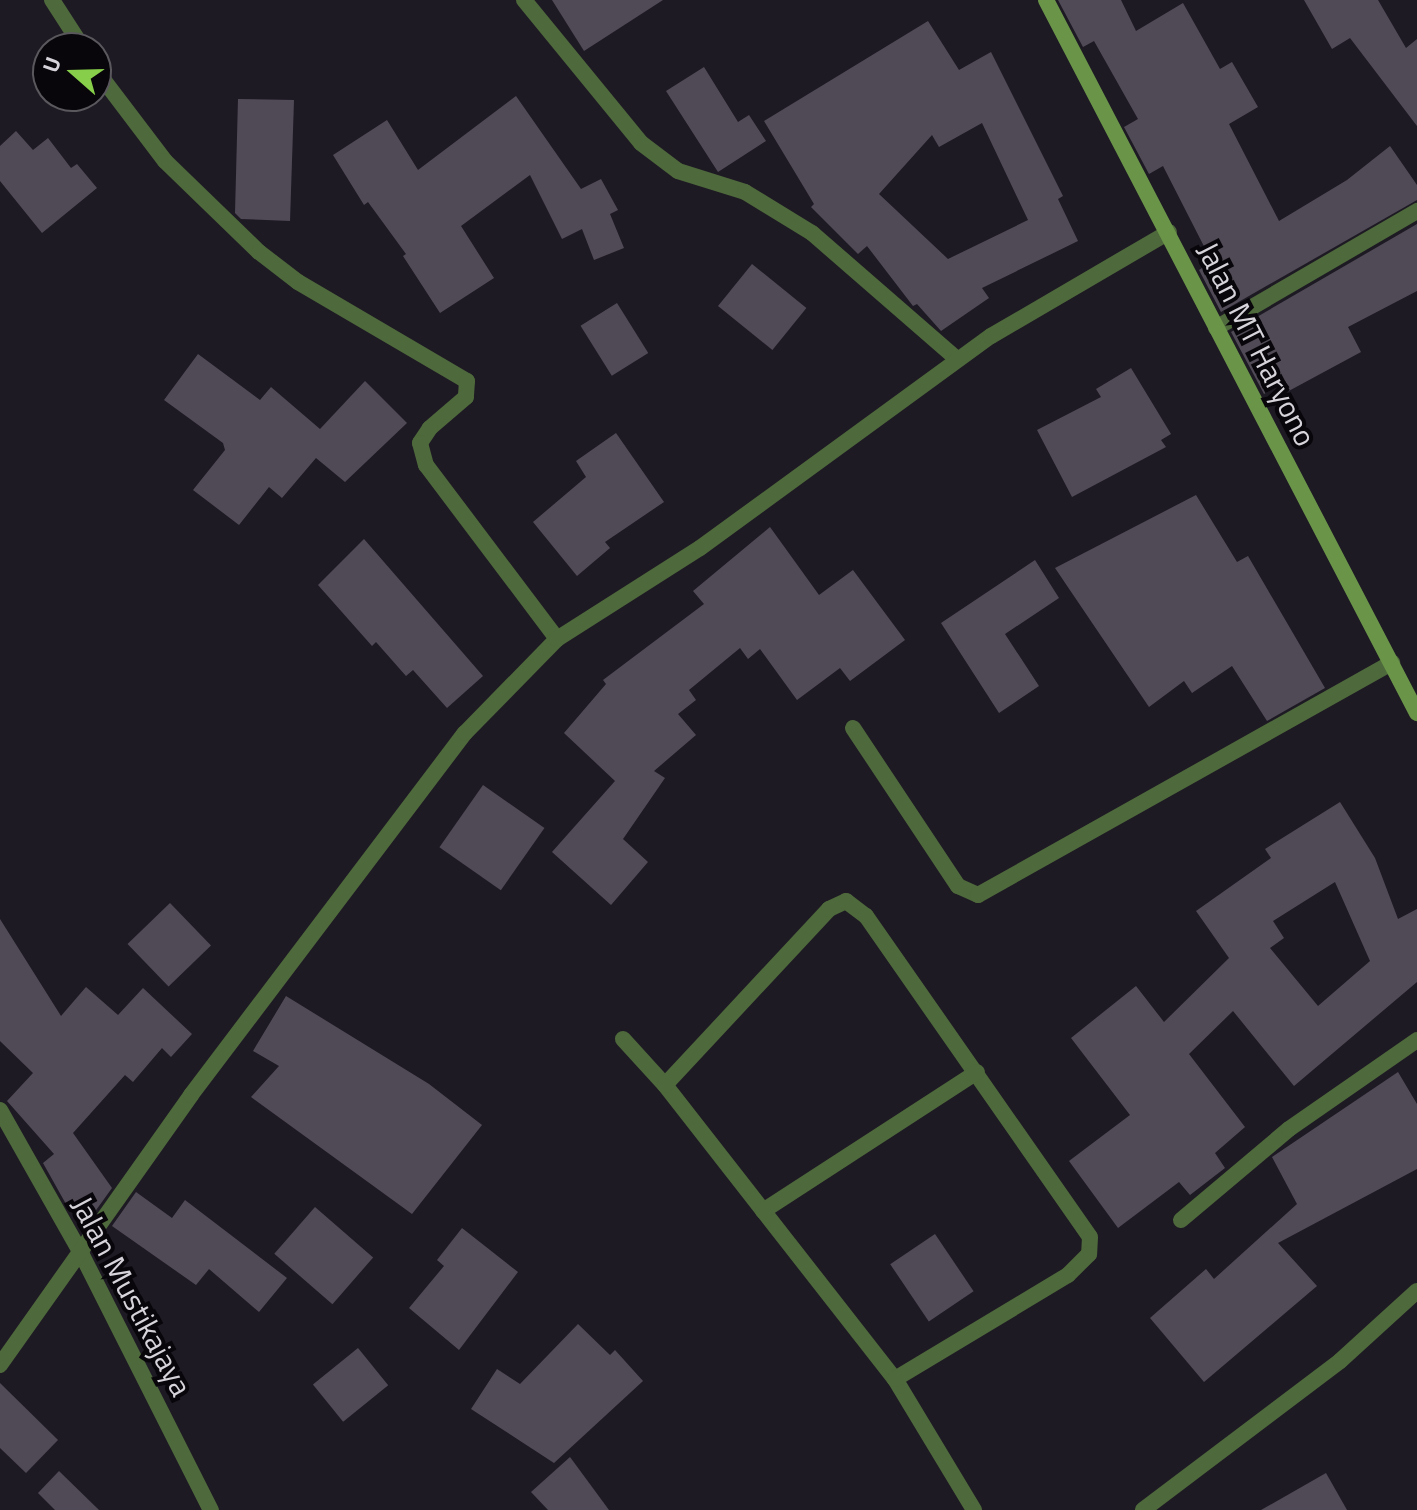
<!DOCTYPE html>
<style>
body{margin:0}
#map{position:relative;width:1417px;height:1510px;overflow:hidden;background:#1e1a24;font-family:"Titillium Web",sans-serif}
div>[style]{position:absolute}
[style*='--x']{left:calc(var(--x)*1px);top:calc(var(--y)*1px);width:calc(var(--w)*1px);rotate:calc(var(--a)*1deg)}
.building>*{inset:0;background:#504a56;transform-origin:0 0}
.street>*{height:16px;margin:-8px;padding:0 8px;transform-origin:8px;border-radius:8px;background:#4e693b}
.secondary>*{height:16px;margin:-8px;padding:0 8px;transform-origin:8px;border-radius:8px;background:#6a9549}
span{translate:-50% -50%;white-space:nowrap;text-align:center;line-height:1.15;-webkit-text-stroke:8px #08060a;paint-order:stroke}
.street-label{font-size:30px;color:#d6d3da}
.north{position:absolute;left:32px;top:32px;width:80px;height:80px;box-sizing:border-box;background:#08060a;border:2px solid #5a585d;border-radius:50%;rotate:290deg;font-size:22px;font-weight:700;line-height:32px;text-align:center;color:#d6d3da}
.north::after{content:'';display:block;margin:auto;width:28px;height:36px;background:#87cf4a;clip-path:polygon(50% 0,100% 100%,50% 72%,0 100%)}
</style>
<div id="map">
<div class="building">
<div style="clip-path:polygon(552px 0,663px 0,584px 51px)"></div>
<div style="clip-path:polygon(1058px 0,1121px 0,1136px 31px,1183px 3px,1220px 69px,1232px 62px,1258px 107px,1229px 124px,1279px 221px,1347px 180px,1390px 146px,1417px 185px,1417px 200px,1221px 312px,1199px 270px,1212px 262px,1163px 166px,1149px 174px,1124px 127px,1138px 119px,1094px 41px,1083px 47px)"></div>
<div style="clip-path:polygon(1304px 0,1378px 0,1406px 48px,1417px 39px,1417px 126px,1350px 38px,1332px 49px)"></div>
<div style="clip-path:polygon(evenodd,928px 21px,959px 70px,991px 52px,1063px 196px,1058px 199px,1078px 241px,982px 288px,989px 298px,941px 331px,917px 304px,913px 306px,867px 246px,858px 254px,811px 207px,814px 204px,764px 121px,928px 21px,982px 123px,1028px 220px,948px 259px,879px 194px,932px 135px,939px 147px,982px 123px)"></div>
<div style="clip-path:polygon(704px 67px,738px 122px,749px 115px,766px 141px,718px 172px,666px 91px)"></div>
<div style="clip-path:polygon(516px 96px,581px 189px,601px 179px,618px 210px,610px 214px,624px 248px,594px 260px,582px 229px,562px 239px,530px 175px,461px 226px,494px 278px,440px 313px,403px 256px,406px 254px,368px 202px,364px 205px,333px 155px,387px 120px,418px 170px)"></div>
<div style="clip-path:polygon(238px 99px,294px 100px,290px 221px,241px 219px,235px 213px)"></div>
<div style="clip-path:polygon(16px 131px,33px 150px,48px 138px,71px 168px,77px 164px,97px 188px,42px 233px,0 181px,0 146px)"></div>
<div style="clip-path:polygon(1417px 224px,1417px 291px,1348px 327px,1361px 352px,1285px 393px,1281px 385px,1264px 394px,1231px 332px)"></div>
<div style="left:752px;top:264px;width:70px;height:54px;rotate:39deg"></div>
<div style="left:617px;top:303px;width:59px;height:43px;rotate:58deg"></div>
<div style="clip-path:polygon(198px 354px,260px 400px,271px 387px,320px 429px,365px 381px,407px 423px,345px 482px,316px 458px,282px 498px,269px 487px,239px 525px,193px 490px,225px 450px,223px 443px,164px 400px)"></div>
<div style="clip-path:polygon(1131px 368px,1171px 434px,1161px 440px,1166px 447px,1072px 497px,1037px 430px,1101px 397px,1096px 389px)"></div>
<div style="clip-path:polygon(616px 433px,664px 502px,605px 542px,610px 548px,577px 576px,533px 522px,586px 477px,576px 461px)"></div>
<div style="clip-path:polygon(1196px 495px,1237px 562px,1248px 556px,1325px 688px,1267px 721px,1232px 666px,1192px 693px,1184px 681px,1149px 707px,1055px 568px)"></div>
<div style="clip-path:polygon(770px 527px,819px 595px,853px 570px,905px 640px,850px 681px,840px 668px,797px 700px,760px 649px,748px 659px,740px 648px,689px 690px,696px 700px,678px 714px,696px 735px,654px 771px,665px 778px,623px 839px,648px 862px,611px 905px,552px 852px,615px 781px,564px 733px,606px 684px,603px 680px,704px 604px,693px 591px)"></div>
<div style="clip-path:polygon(364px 539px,483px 676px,447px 708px,413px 670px,406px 676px,376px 642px,372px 646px,318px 585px)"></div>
<div style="clip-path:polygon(1035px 560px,1059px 598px,1005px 634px,1039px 686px,999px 713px,941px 623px)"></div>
<div style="left:483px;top:785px;width:75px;height:76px;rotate:35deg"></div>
<div style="clip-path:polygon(evenodd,1340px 802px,1375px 858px,1398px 919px,1417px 909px,1417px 982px,1294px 1086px,1233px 1011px,1189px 1054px,1245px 1127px,1215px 1153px,1225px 1168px,1190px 1195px,1179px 1182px,1118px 1228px,1069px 1161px,1130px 1115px,1071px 1038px,1136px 986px,1164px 1022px,1229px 958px,1196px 911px,1271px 858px,1265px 849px,1340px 802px,1335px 882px,1370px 961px,1318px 1006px,1270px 948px,1284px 938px,1273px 921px,1335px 882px)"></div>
<div style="left:170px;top:903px;width:59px;height:59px;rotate:46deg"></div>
<div style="clip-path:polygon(0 919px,61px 1016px,86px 987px,118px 1015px,143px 988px,192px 1034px,171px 1057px,162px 1048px,133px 1082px,125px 1075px,73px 1133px,112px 1188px,94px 1213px,82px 1205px,71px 1213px,43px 1163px,54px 1154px,7px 1101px,33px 1073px,0 1041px)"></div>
<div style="clip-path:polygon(286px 996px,429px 1084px,482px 1125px,412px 1214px,251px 1097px,279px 1066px,253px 1051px)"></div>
<div style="clip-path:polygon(1398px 1072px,1417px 1104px,1417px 1169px,1278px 1243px,1317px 1286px,1204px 1382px,1150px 1318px,1206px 1269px,1214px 1279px,1297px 1204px,1272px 1157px)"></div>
<div style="clip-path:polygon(136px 1192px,172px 1218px,185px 1200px,287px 1278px,259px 1312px,209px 1269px,196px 1285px,112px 1226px)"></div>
<div style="left:315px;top:1207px;width:77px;height:62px;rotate:41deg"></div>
<div style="clip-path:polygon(462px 1228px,518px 1272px,459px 1350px,409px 1308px,444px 1266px,437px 1260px)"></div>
<div style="left:935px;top:1234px;width:69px;height:54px;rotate:56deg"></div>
<div style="clip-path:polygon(578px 1324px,610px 1355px,615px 1350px,643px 1381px,554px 1463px,471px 1409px,497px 1369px,520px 1384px)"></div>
<div style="left:358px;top:1348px;width:48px;height:58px;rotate:51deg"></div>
<div style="clip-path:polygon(0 1383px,58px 1440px,26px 1473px,0 1448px)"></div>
<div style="clip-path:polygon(570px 1457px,609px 1510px,548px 1510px,531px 1492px)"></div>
<div style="clip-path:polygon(59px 1471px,99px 1510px,55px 1510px,38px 1493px)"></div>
<div style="clip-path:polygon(1326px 1473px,1347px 1510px,1261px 1510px)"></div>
</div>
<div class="street">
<div style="--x:52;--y:0;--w:57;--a:57.1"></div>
<div style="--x:524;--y:0;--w:185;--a:50.7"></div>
<div style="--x:641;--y:143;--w:46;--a:37.1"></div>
<div style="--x:678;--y:171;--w:70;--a:17.4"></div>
<div style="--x:745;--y:192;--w:79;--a:31.5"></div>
<div style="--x:812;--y:233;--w:192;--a:41"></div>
<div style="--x:96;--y:70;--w:114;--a:52.8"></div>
<div style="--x:165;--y:161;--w:131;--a:44.1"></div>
<div style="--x:259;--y:252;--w:49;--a:37.6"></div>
<div style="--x:298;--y:282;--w:196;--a:30.4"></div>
<div style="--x:467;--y:381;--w:16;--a:94"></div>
<div style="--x:466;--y:397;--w:48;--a:139.3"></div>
<div style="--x:430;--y:428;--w:18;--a:124"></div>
<div style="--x:420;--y:443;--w:23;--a:75"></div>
<div style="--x:426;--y:465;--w:218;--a:53"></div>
<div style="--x:1216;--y:328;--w:233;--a:-30.2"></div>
<div style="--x:853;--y:728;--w:190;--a:56.4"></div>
<div style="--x:958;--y:886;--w:22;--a:24"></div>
<div style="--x:978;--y:895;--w:475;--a:-29.3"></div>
<div style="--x:623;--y:1039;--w:62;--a:47.6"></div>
<div style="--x:665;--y:1085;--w:373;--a:52"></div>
<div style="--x:895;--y:1379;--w:153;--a:58.9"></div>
<div style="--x:665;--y:1085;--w:241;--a:-47"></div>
<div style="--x:829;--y:909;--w:19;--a:-25"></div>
<div style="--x:846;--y:901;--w:25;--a:37"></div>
<div style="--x:866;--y:916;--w:391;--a:55.1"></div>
<div style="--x:1090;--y:1237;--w:17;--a:93"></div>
<div style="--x:1089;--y:1254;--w:30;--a:135"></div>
<div style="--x:1068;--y:1275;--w:202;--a:149"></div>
<div style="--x:0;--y:1110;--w:167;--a:60.5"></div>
<div style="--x:82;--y:1255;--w:286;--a:63.2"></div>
<div style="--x:763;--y:1211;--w:255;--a:-33"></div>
<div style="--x:1181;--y:1220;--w:141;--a:-40.1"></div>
<div style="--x:1289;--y:1129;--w:156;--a:-34.8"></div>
<div style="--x:0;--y:1365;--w:331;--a:-54.7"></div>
<div style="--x:191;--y:1095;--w:454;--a:-52.9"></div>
<div style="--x:465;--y:733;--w:132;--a:-45.6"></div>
<div style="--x:557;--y:639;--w:169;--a:-32.5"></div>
<div style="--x:700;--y:548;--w:360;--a:-36.1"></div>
<div style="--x:991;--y:336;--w:206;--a:-30.3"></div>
<div style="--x:1143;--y:1510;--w:247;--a:-37.1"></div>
<div style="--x:1340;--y:1361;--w:104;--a:-42.3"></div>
</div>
<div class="secondary">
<div style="--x:1046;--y:0;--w:804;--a:62.51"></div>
</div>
<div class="street-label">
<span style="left:1257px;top:344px;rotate:63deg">Jalan MT Haryono</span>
<span style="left:132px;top:1296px;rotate:62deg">Jalan Mustikajaya</span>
</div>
<div class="north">U</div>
</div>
